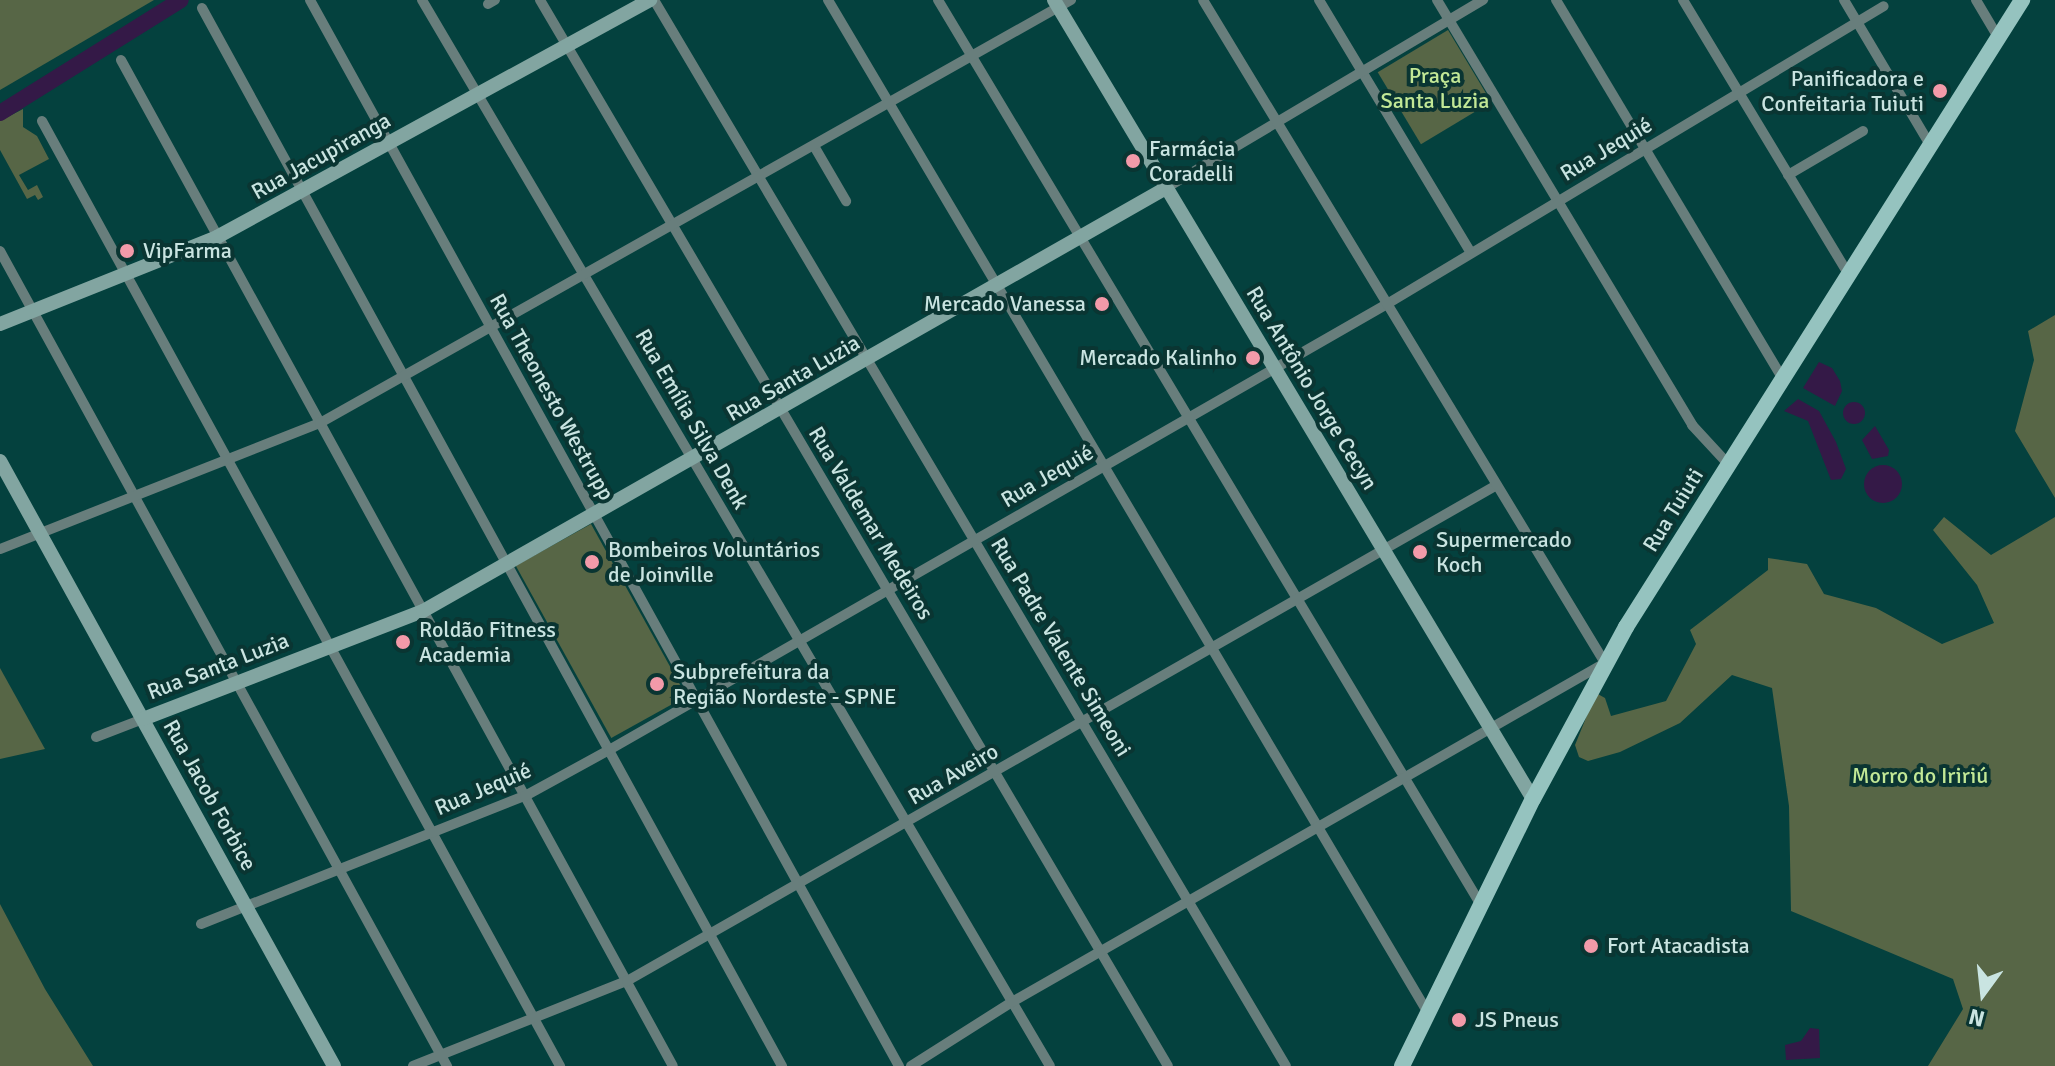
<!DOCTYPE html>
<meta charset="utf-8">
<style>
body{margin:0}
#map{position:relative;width:2055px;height:1066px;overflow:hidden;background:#04413e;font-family:Signika,sans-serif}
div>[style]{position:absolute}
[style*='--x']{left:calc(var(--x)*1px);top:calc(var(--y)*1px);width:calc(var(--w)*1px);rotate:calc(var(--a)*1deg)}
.green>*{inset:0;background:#576646;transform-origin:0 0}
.water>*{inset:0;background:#341947}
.round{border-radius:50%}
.river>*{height:16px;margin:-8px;padding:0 8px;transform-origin:8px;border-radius:8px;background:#341947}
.street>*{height:10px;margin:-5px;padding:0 5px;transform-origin:5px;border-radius:5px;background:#687e7c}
.secondary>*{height:14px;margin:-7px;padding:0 7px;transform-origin:7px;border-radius:7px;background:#82a5a1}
.primary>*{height:16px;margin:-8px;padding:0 8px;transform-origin:8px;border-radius:8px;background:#95c3bf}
.dots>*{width:22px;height:22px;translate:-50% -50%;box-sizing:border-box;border:4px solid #0a3532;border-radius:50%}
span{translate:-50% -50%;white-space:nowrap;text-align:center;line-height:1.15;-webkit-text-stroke:8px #0a3532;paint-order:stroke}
.park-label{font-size:22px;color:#c2e896}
.poi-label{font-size:22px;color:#c9e4e1}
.right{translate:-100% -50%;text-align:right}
.left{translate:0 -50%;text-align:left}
.street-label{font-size:22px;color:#c9e4e1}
.north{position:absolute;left:1943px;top:954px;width:80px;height:80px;-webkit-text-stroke:6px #0a3532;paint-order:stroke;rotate:195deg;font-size:22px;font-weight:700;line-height:32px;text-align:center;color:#c9e4e1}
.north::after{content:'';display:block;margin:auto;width:28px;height:36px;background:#c9e4e1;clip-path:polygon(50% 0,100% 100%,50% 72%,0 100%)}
</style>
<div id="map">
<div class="green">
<div style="clip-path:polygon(0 0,154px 0,0 90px)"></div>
<div style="left:1448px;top:30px;width:84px;height:82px;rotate:59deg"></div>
<div style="clip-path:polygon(23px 109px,23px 127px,37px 136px,49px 159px,19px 175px,28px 190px,37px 185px,43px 197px,38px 200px,35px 195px,27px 199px,0 150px,0 121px)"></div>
<div style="clip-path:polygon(2055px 315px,2055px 498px,2015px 431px,2034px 360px,2028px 331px)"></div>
<div style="clip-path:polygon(1944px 517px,1991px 555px,2055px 517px,2055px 1066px,1928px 1066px,1963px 1009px,1953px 979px,1791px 911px,1789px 806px,1772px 688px,1732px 675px,1680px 723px,1620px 752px,1588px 761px,1579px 757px,1575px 745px,1596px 693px,1605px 698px,1611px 716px,1666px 701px,1696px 644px,1690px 630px,1768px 570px,1768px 558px,1807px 564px,1824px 594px,1876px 608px,1942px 644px,1994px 623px,1977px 585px,1933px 530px)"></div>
<div style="left:591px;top:524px;width:197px;height:86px;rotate:61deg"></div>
<div style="clip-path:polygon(0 668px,45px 749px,0 759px)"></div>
<div style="clip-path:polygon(0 904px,45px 989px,93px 1066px,0 1066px)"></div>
</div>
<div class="water">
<div style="clip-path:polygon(1819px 362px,1832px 368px,1840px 381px,1842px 391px,1835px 406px,1803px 388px)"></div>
<div style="clip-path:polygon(1798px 399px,1819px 411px,1836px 442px,1846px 469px,1841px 479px,1831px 480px,1808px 421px,1784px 411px)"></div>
<div class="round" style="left:1843px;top:402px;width:22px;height:22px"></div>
<div style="clip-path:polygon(1875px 426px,1889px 450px,1888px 456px,1872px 459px,1862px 440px)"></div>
<div class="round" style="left:1864px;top:465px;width:38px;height:38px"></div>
<div style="clip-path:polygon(1810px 1028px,1819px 1029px,1820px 1058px,1786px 1060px,1785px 1045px,1801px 1041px)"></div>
</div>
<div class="river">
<div style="--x:0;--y:113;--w:213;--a:-32"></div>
</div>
<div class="street">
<div style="--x:310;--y:0;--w:1218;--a:61.08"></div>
<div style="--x:422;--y:0;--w:1237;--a:59.5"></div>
<div style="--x:540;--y:0;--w:1237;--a:59.5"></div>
<div style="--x:654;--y:0;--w:1239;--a:59.34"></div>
<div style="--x:828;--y:0;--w:1177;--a:59.36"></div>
<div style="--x:938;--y:0;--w:1055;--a:59.04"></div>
<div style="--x:1319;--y:0;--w:295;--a:59"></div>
<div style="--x:1437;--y:0;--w:496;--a:59"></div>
<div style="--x:1692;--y:425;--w:53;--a:47.3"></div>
<div style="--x:1556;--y:0;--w:440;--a:59.1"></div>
<div style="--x:1683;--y:0;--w:320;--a:58.9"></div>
<div style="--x:1844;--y:0;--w:169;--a:59.3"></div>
<div style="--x:1976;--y:0;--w:43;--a:59.3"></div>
<div style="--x:488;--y:4;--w:8;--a:-30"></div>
<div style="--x:202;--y:8;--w:1207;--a:61.27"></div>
<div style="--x:121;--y:60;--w:1147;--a:61.25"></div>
<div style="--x:42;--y:121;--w:1078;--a:61.27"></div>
<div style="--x:814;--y:146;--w:64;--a:59.8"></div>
<div style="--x:1788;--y:175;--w:87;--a:-30.4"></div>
<div style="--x:1166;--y:188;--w:369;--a:-30.7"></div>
<div style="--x:0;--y:251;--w:930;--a:61.26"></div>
<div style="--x:0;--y:549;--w:344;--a:-21.5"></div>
<div style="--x:320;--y:423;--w:862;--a:-29.39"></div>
<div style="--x:96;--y:737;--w:50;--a:-21"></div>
<div style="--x:201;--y:924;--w:348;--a:-21.6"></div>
<div style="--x:525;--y:796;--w:96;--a:-28.7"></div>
<div style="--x:609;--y:750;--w:897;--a:-29.82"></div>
<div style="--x:1387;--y:304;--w:579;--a:-30.95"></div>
<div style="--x:413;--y:1066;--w:230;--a:-21.7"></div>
<div style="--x:627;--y:981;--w:1001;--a:-29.69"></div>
<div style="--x:911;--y:1066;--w:120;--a:-32.4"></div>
<div style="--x:1012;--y:1002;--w:683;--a:-29.76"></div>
<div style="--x:1605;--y:663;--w:775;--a:-121.23"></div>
</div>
<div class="secondary">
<div style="--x:1054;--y:0;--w:932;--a:59.06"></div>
<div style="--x:0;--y:324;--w:234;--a:-21.8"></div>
<div style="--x:217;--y:237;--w:494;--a:-28.7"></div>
<div style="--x:0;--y:461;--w:691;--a:61.1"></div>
<div style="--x:143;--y:719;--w:300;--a:-21.1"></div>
<div style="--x:423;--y:611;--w:855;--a:-29.65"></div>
</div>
<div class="primary">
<div style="--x:1402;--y:1066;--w:297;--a:-63.9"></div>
<div style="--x:1533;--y:799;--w:196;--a:-61.6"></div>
<div style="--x:1626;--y:627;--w:742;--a:-57.72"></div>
</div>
<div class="dots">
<div style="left:1940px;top:91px;background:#f39aa9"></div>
<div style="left:1133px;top:161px;background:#f39aa9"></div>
<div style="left:127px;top:251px;background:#f39aa9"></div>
<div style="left:1102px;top:304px;background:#f39aa9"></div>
<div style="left:1253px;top:358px;background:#f39aa9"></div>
<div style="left:1420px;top:552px;background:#f39aa9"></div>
<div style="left:592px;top:562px;background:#f39aa9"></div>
<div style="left:403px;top:642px;background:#f39aa9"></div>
<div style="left:657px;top:684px;background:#f39aa9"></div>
<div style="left:1591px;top:946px;background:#f39aa9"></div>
<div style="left:1459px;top:1020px;background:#f39aa9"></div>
</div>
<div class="park-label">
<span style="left:1435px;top:88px">Praça<br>Santa Luzia</span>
<span style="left:1920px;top:776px">Morro do Iririú</span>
</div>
<div class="poi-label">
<span class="right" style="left:1924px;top:91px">Panificadora e<br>Confeitaria Tuiuti</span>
<span class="left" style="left:1149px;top:161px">Farmácia<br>Coradelli</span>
<span class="left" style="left:143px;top:251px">VipFarma</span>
<span class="right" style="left:1086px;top:304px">Mercado Vanessa</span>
<span class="right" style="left:1237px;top:358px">Mercado Kalinho</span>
<span class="left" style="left:1436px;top:552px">Supermercado<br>Koch</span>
<span class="left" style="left:608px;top:562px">Bombeiros Voluntários<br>de Joinville</span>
<span class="left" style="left:419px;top:642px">Roldão Fitness<br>Academia</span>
<span class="left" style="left:673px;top:684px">Subprefeitura da<br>Região Nordeste - SPNE</span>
<span class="left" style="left:1607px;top:946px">Fort Atacadista</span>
<span class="left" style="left:1475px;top:1020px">JS Pneus</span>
</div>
<div class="street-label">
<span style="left:1606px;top:149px;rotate:-31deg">Rua Jequié</span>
<span style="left:321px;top:156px;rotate:-29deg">Rua Jacupiranga</span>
<span style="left:793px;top:378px;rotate:-30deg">Rua Santa Luzia</span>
<span style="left:1312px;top:388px;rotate:59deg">Rua Antônio Jorge Cecyn</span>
<span style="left:552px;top:397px;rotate:61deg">Rua Theonesto Westrupp</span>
<span style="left:692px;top:419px;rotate:60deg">Rua Emília Silva Denk</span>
<span style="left:1047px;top:476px;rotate:-30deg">Rua Jequié</span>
<span style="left:1673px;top:510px;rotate:-58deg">Rua Tuiuti</span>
<span style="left:871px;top:523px;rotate:59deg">Rua Valdemar Medeiros</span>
<span style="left:1061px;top:647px;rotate:59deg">Rua Padre Valente Simeoni</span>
<span style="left:218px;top:666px;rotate:-21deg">Rua Santa Luzia</span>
<span style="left:953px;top:774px;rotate:-30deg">Rua Aveiro</span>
<span style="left:483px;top:789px;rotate:-23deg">Rua Jequié</span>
<span style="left:210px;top:795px;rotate:61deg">Rua Jacob Forbice</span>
</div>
<div class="north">N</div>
</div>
